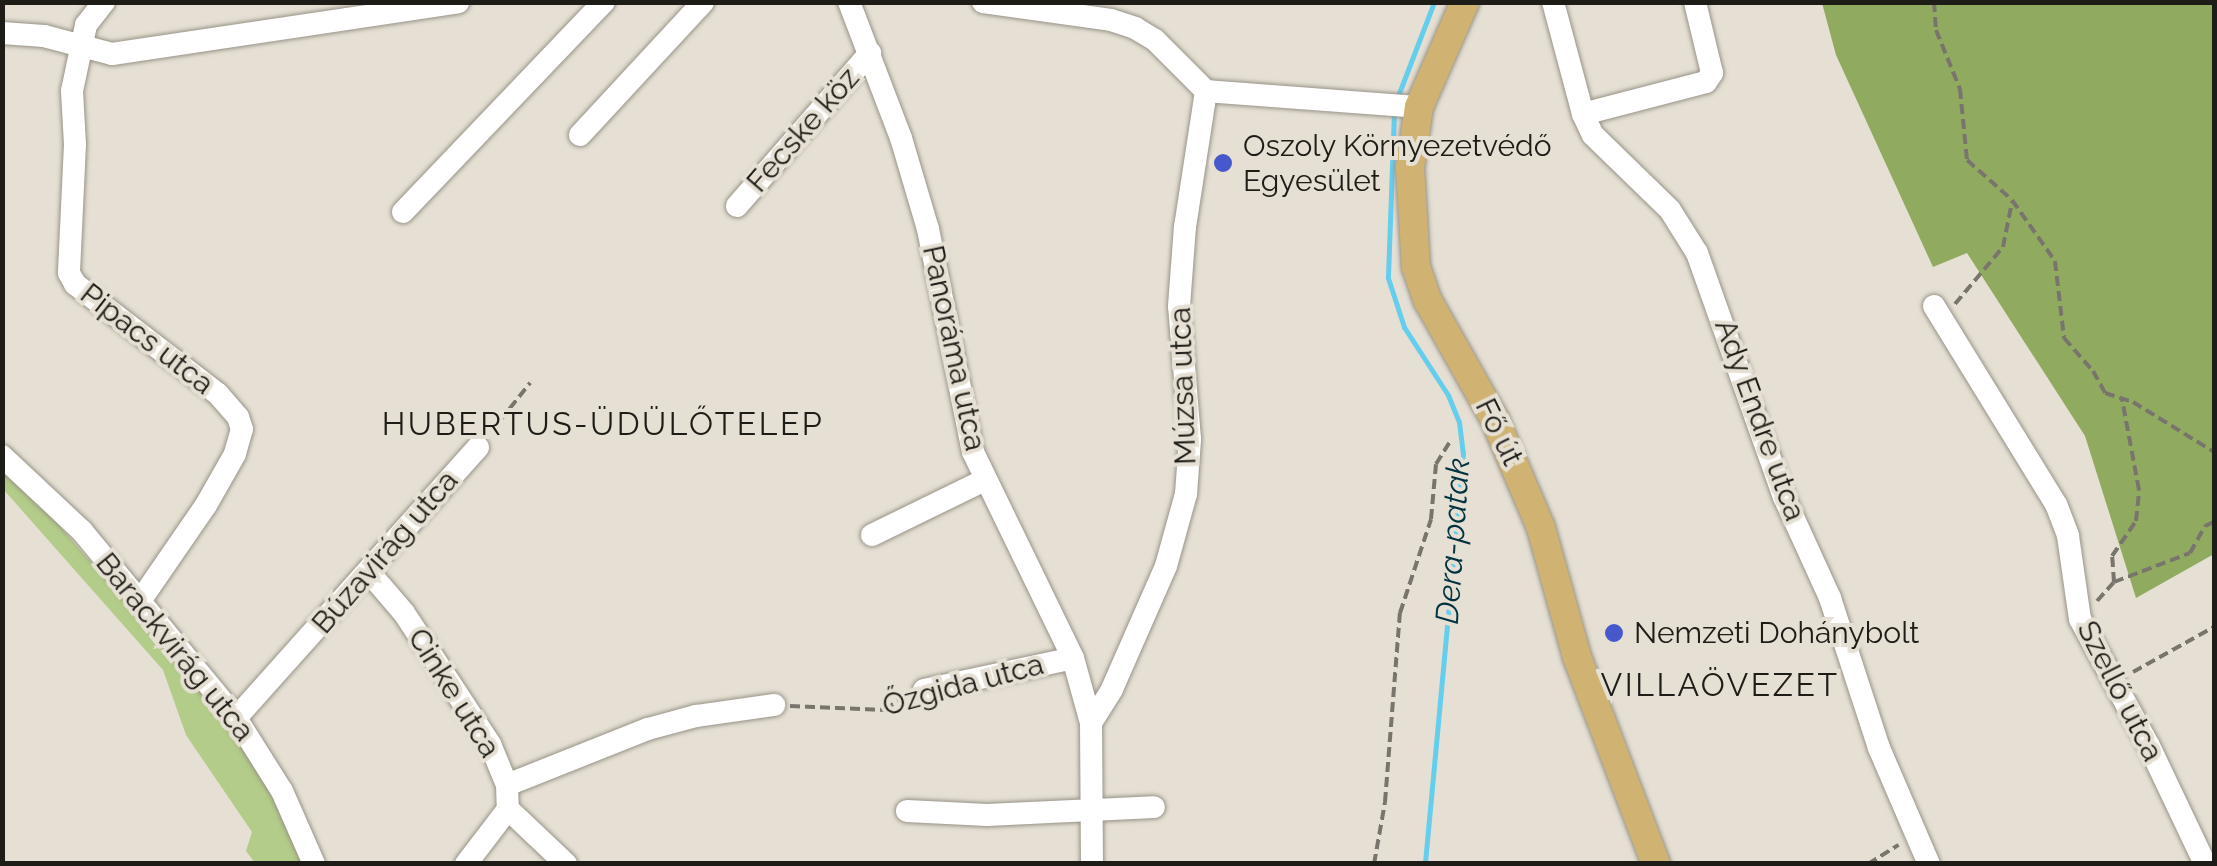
<!DOCTYPE html>
<meta charset="utf-8">
<style>
body{margin:0}
#map{position:relative;width:2217px;height:866px;overflow:hidden;background:#e6e0d4;font-family:Raleway,sans-serif}
div>[style]{position:absolute}
[style*='--x']{left:calc(var(--x)*1px);top:calc(var(--y)*1px);width:calc(var(--w)*1px);rotate:calc(var(--a)*1deg)}
.green>*{inset:0;background:#b3cc89}
.forest>*{inset:0;background:#90ab5f}
.stream>*{height:5px;margin:-2.5px;padding:0 2.5px;transform-origin:2.5px;border-radius:2.5px;background:#66ceed}
.path>*{height:4px;margin-top:-2px;transform-origin:0;background:repeating-linear-gradient(90deg,#79756d 0 10px,transparent 0 15px)}
.roads{filter:drop-shadow(0 0 2px #989388) drop-shadow(0 0 2px #989388)}
.minor>*{height:22px;margin:-11px;padding:0 11px;transform-origin:11px;border-radius:11px;background:#fff}
.major>*{height:28px;margin:-14px;padding:0 14px;transform-origin:14px;border-radius:14px;background:#d0b373}
.dots>*{width:28px;height:28px;translate:-50% -50%;box-sizing:border-box;border:5px solid #e6e0d4;border-radius:50%}
span{translate:-50% -50%;white-space:nowrap;text-align:center;line-height:1.15;-webkit-text-stroke:8px #e6e0d4;paint-order:stroke}
.street-label{font-size:30px;color:#1e1c17}
.poi-label{font-size:30px;color:#1e1c17}
.left{translate:0 -50%;text-align:left}
.neighbourhood-label{font-size:32px;color:#1e1c17;letter-spacing:2.5px}
.water-label{font-size:32px;color:#00323f;font-style:italic}
.frame{position:absolute;inset:0;border:5px solid #1e1c17;pointer-events:none}
</style>
<div id="map">
<div class="green">
<div style="clip-path:polygon(2px 471px,38px 501px,254px 751px,302px 863px,255px 863px,246px 851px,252px 832px,186px 735px,163px 670px,3px 489px)"></div>
</div>
<div class="forest">
<div style="clip-path:polygon(1822px 3px,2214px 3px,2214px 554px,2136px 598px,2085px 436px,1967px 253px,1933px 267px,1836px 55px)"></div>
</div>
<div class="stream">
<div style="--x:1396;--y:101;--w:106;--a:-69"></div>
<div style="--x:1394;--y:112;--w:166;--a:92.1"></div>
<div style="--x:1388;--y:278;--w:52;--a:71.9"></div>
<div style="--x:1404;--y:327;--w:81;--a:57.1"></div>
<div style="--x:1448;--y:395;--w:29;--a:68"></div>
<div style="--x:1459;--y:422;--w:31;--a:83"></div>
<div style="--x:1463;--y:453;--w:413;--a:95.3"></div>
</div>
<div class="path">
<div style="--x:1934;--y:2;--w:28;--a:86"></div>
<div style="--x:1936;--y:30;--w:64;--a:67.9"></div>
<div style="--x:1960;--y:89;--w:71;--a:84.4"></div>
<div style="--x:1967;--y:160;--w:60;--a:41.6"></div>
<div style="--x:2012;--y:200;--w:75;--a:54.8"></div>
<div style="--x:2055;--y:261;--w:78;--a:83.3"></div>
<div style="--x:2064;--y:338;--w:44;--a:48.7"></div>
<div style="--x:2093;--y:371;--w:25;--a:61"></div>
<div style="--x:2105;--y:393;--w:29;--a:18"></div>
<div style="--x:2133;--y:402;--w:95;--a:31.7"></div>
<div style="--x:1955;--y:304;--w:75;--a:-49.9"></div>
<div style="--x:2003;--y:247;--w:46;--a:-78.7"></div>
<div style="--x:491;--y:432;--w:63;--a:-51.5"></div>
<div style="--x:2114;--y:582;--w:81;--a:-20.9"></div>
<div style="--x:2190;--y:553;--w:31;--a:-61"></div>
<div style="--x:2205;--y:526;--w:10;--a:-24"></div>
<div style="--x:2097;--y:601;--w:25;--a:-48"></div>
<div style="--x:2114;--y:582;--w:26;--a:-94"></div>
<div style="--x:2112;--y:556;--w:42;--a:-55.6"></div>
<div style="--x:2136;--y:521;--w:31;--a:-84"></div>
<div style="--x:2139;--y:490;--w:93;--a:-100.6"></div>
<div style="--x:2133;--y:672;--w:93;--a:-29.1"></div>
<div style="--x:790;--y:706;--w:95;--a:2.4"></div>
<div style="--x:885;--y:710;--w:25;--a:-37"></div>
<div style="--x:1374;--y:864;--w:63;--a:-79.9"></div>
<div style="--x:1385;--y:802;--w:190;--a:-85.5"></div>
<div style="--x:1400;--y:613;--w:99;--a:-71.7"></div>
<div style="--x:1431;--y:519;--w:55;--a:-84.8"></div>
<div style="--x:1436;--y:464;--w:25;--a:-58"></div>
<div style="--x:1868;--y:864;--w:36;--a:-32"></div>
</div>
<div class="roads">
<div class="minor">
<div style="--x:104;--y:2;--w:29;--a:128"></div>
<div style="--x:86;--y:25;--w:67;--a:102"></div>
<div style="--x:72;--y:91;--w:53;--a:86.8"></div>
<div style="--x:75;--y:144;--w:129;--a:92.7"></div>
<div style="--x:69;--y:273;--w:13;--a:61"></div>
<div style="--x:75;--y:284;--w:180;--a:37.6"></div>
<div style="--x:218;--y:394;--w:30;--a:49"></div>
<div style="--x:238;--y:417;--w:13;--a:72"></div>
<div style="--x:242;--y:429;--w:26;--a:106"></div>
<div style="--x:235;--y:454;--w:59;--a:119.6"></div>
<div style="--x:206;--y:505;--w:116;--a:124.5"></div>
<div style="--x:849;--y:2;--w:146;--a:69.1"></div>
<div style="--x:901;--y:138;--w:95;--a:73.5"></div>
<div style="--x:928;--y:229;--w:227;--a:78.6"></div>
<div style="--x:973;--y:452;--w:229;--a:64.1"></div>
<div style="--x:1073;--y:658;--w:67;--a:74.5"></div>
<div style="--x:1091;--y:723;--w:141;--a:89.6"></div>
<div style="--x:983;--y:2;--w:129;--a:8"></div>
<div style="--x:1111;--y:20;--w:25;--a:18"></div>
<div style="--x:1135;--y:28;--w:23;--a:31"></div>
<div style="--x:1155;--y:40;--w:72;--a:45"></div>
<div style="--x:1206;--y:91;--w:214;--a:4.3"></div>
<div style="--x:1553;--y:2;--w:116;--a:75"></div>
<div style="--x:1583;--y:114;--w:23;--a:65"></div>
<div style="--x:1593;--y:135;--w:107;--a:44.2"></div>
<div style="--x:1670;--y:210;--w:51;--a:57.9"></div>
<div style="--x:1697;--y:253;--w:259;--a:70.4"></div>
<div style="--x:1784;--y:497;--w:111;--a:65.5"></div>
<div style="--x:1830;--y:598;--w:158;--a:71.9"></div>
<div style="--x:1879;--y:748;--w:126;--a:66.7"></div>
<div style="--x:2;--y:33;--w:42;--a:4.1"></div>
<div style="--x:44;--y:36;--w:70;--a:14.8"></div>
<div style="--x:112;--y:54;--w:350;--a:-8.5"></div>
<div style="--x:1583;--y:114;--w:127;--a:-14.6"></div>
<div style="--x:1706;--y:82;--w:11;--a:-56"></div>
<div style="--x:1712;--y:73;--w:73;--a:-103.5"></div>
<div style="--x:580;--y:135;--w:181;--a:-47.2"></div>
<div style="--x:737;--y:206;--w:203;--a:-49"></div>
<div style="--x:403;--y:212;--w:291;--a:-46.3"></div>
<div style="--x:1934;--y:306;--w:233;--a:58.4"></div>
<div style="--x:2056;--y:504;--w:34;--a:69"></div>
<div style="--x:2068;--y:536;--w:84;--a:81.8"></div>
<div style="--x:2080;--y:619;--w:145;--a:61.5"></div>
<div style="--x:2149;--y:746;--w:131;--a:64.6"></div>
<div style="--x:2;--y:456;--w:110;--a:43.2"></div>
<div style="--x:82;--y:531;--w:242;--a:50.5"></div>
<div style="--x:236;--y:718;--w:86;--a:57.8"></div>
<div style="--x:282;--y:791;--w:80;--a:66.3"></div>
<div style="--x:872;--y:535;--w:126;--a:-26"></div>
<div style="--x:368;--y:571;--w:55;--a:49.4"></div>
<div style="--x:404;--y:613;--w:157;--a:56.7"></div>
<div style="--x:490;--y:744;--w:44;--a:67.5"></div>
<div style="--x:507;--y:785;--w:24;--a:88"></div>
<div style="--x:508;--y:809;--w:80;--a:43.5"></div>
<div style="--x:924;--y:690;--w:152;--a:-12.1"></div>
<div style="--x:236;--y:718;--w:363;--a:-48.2"></div>
<div style="--x:1091;--y:723;--w:40;--a:-58"></div>
<div style="--x:1112;--y:689;--w:134;--a:-66.3"></div>
<div style="--x:1166;--y:566;--w:75;--a:-74.5"></div>
<div style="--x:1186;--y:494;--w:55;--a:-85.8"></div>
<div style="--x:1190;--y:439;--w:133;--a:-94.7"></div>
<div style="--x:1179;--y:306;--w:79;--a:-85.7"></div>
<div style="--x:1185;--y:227;--w:138;--a:-81.2"></div>
<div style="--x:507;--y:785;--w:152;--a:-21.7"></div>
<div style="--x:648;--y:729;--w:50;--a:-15.2"></div>
<div style="--x:696;--y:716;--w:79;--a:-8"></div>
<div style="--x:907;--y:811;--w:80;--a:2.9"></div>
<div style="--x:987;--y:815;--w:167;--a:-2.7"></div>
<div style="--x:466;--y:864;--w:69;--a:-52.6"></div>
</div>
<div class="major">
<div style="--x:1465;--y:2;--w:115;--a:113.7"></div>
<div style="--x:1419;--y:107;--w:61;--a:98.5"></div>
<div style="--x:1410;--y:167;--w:100;--a:86.6"></div>
<div style="--x:1416;--y:267;--w:36;--a:71"></div>
<div style="--x:1428;--y:301;--w:137;--a:60.6"></div>
<div style="--x:1495;--y:420;--w:117;--a:66.9"></div>
<div style="--x:1541;--y:528;--w:134;--a:74.4"></div>
<div style="--x:1577;--y:657;--w:222;--a:69.1"></div>
</div>
</div>
<div class="dots">
<div style="left:1223px;top:163px;background:#4758cc"></div>
<div style="left:1614px;top:633px;background:#4758cc"></div>
</div>
<div class="street-label">
<span style="left:803px;top:130px;rotate:-49deg">Fecske köz</span>
<span style="left:147px;top:339px;rotate:38deg">Pipacs utca</span>
<span style="left:954px;top:348px;rotate:78deg">Panoráma utca</span>
<span style="left:1183px;top:386px;rotate:-92deg">Múzsa utca</span>
<span style="left:1760px;top:420px;rotate:70deg">Ady Endre utca</span>
<span style="left:1499px;top:432px;rotate:64deg">Fő út</span>
<span style="left:385px;top:552px;rotate:-49deg">Búzavirág utca</span>
<span style="left:175px;top:647px;rotate:51deg">Barackvirág utca</span>
<span style="left:963px;top:685px;rotate:-15deg">Őzgida utca</span>
<span style="left:2120px;top:691px;rotate:63deg">Szellő utca</span>
<span style="left:454px;top:693px;rotate:58deg">Cinke utca</span>
</div>
<div class="poi-label">
<span class="left" style="left:1243px;top:163px">Oszoly Környezetvédő<br>Egyesület</span>
<span class="left" style="left:1634px;top:633px">Nemzeti Dohánybolt</span>
</div>
<div class="neighbourhood-label">
<span style="left:603px;top:424px">HUBERTUS-ÜDÜLŐTELEP</span>
<span style="left:1720px;top:685px">VILLAÖVEZET</span>
</div>
<div class="water-label">
<span style="left:1453px;top:541px;rotate:-86deg">Dera-patak</span>
</div>
<div class="frame"></div>
</div>
